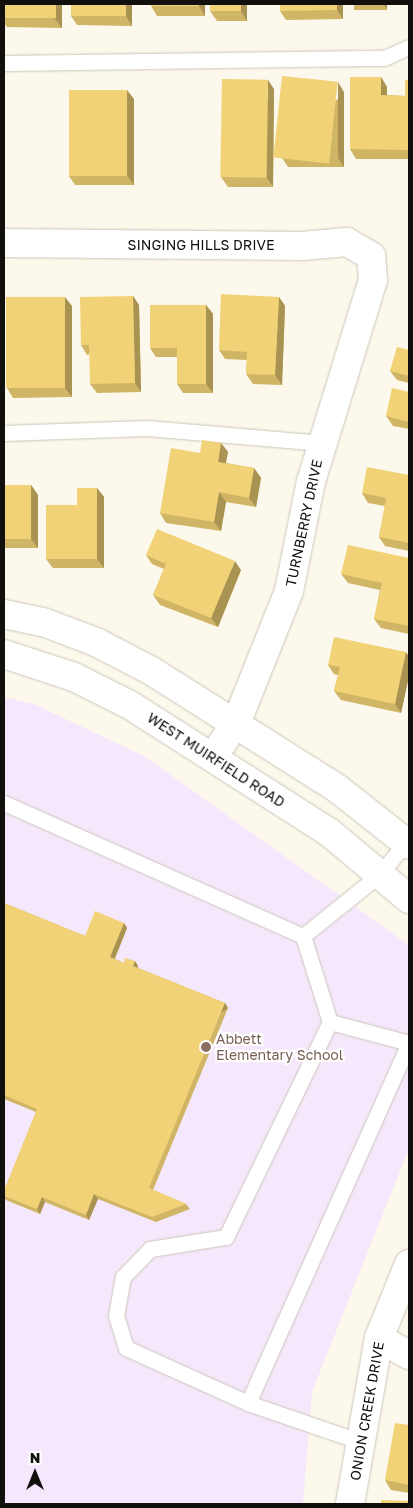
<!DOCTYPE html>
<style>
body{margin:0}
#map{position:relative;width:413px;height:1508px;overflow:hidden;background:#fcf8eb;font-family:"Golos Text",sans-serif}
div>[style]{position:absolute}
[style*='--x']{left:calc(var(--x)*1px);top:calc(var(--y)*1px);width:calc(var(--w)*1px);rotate:calc(var(--a)*1deg)}
.education>*{inset:0;background:#f6e8fc}
.roads{filter:drop-shadow(0 0 1px #cbc7ba) drop-shadow(0 0 1px #cbc7ba)}
.service>*{height:15px;margin:-7.5px;padding:0 7.5px;transform-origin:7.5px;border-radius:7.5px;background:#fff}
.minor>*{height:28px;margin:-14px;padding:0 14px;transform-origin:14px;border-radius:14px;background:#fff}
.tertiary>*{height:28px;margin:-14px;padding:0 14px;transform-origin:14px;border-radius:14px;background:#fff}
.wall>*{inset:0;background:#cfb565;transform-origin:0 0}
.shaded-wall>*{inset:0;background:#a99353;transform-origin:0 0}
.building>*{inset:0;background:#f1d276;transform-origin:0 0}
.dots>*{width:14px;height:14px;translate:-50% -50%;box-sizing:border-box;border:2px solid #fff;border-radius:50%}
span{translate:-50% -50%;white-space:nowrap;text-align:center;line-height:1.15;-webkit-text-stroke:4.5px #fff;paint-order:stroke}
.street-label{font-size:14px;color:#12100c}
.education-label{font-size:14px;color:#785e54}
.left{translate:0 -50%;text-align:left}
.frame{position:absolute;inset:0;border:5px solid #12100c;pointer-events:none}
.north{position:absolute;left:10px;top:1448px;width:50px;height:50px;-webkit-text-stroke:4px #fff;paint-order:stroke;rotate:0deg;font-size:14px;font-weight:700;line-height:20px;text-align:center;color:#12100c}
.north::after{content:'';display:block;margin:auto;width:18px;height:22px;background:#12100c;clip-path:polygon(50% 0,100% 100%,50% 72%,0 100%)}
</style>
<div id="map">
<div class="education">
<div style="clip-path:polygon(4px 697px,34px 704px,146px 757px,409px 945px,409px 1149px,312px 1392px,303px 1504px,4px 1504px)"></div>
</div>
<div class="roads">
<div class="service">
<div style="--x:4;--y:63;--w:380;--a:-0.8"></div>
<div style="--x:384;--y:58;--w:27;--a:-24"></div>
<div style="--x:4;--y:433;--w:143;--a:-2"></div>
<div style="--x:147;--y:428;--w:176;--a:4.9"></div>
<div style="--x:4;--y:803;--w:327;--a:24"></div>
<div style="--x:303;--y:936;--w:99;--a:-38.8"></div>
<div style="--x:380;--y:874;--w:41;--a:-50.9"></div>
<div style="--x:303;--y:936;--w:90;--a:72.6"></div>
<div style="--x:330;--y:1022;--w:82;--a:14.9"></div>
<div style="--x:409;--y:1043;--w:394;--a:114.1"></div>
<div style="--x:248;--y:1403;--w:134;--a:-155.7"></div>
<div style="--x:126;--y:1348;--w:34;--a:-107"></div>
<div style="--x:116;--y:1316;--w:40;--a:-80"></div>
<div style="--x:123;--y:1277;--w:39;--a:-46"></div>
<div style="--x:150;--y:1249;--w:77;--a:-9"></div>
<div style="--x:226;--y:1237;--w:239;--a:-64.2"></div>
<div style="--x:248;--y:1403;--w:120;--a:19"></div>
</div>
<div class="minor">
<div style="--x:4;--y:243;--w:298;--a:0.6"></div>
<div style="--x:302;--y:246;--w:45;--a:-5.1"></div>
<div style="--x:347;--y:242;--w:28;--a:30"></div>
<div style="--x:371;--y:256;--w:24;--a:85"></div>
<div style="--x:373;--y:280;--w:210;--a:107.1"></div>
<div style="--x:311;--y:481;--w:112;--a:101.3"></div>
<div style="--x:289;--y:591;--w:140;--a:111.8"></div>
<div style="--x:237;--y:721;--w:43;--a:123.7"></div>
<div style="--x:379;--y:1338;--w:34;--a:30"></div>
<div style="--x:350;--y:1504;--w:169;--a:-80.1"></div>
<div style="--x:379;--y:1338;--w:80;--a:-67.9"></div>
</div>
<div class="tertiary">
<div style="--x:4;--y:614;--w:40;--a:12"></div>
<div style="--x:43;--y:622;--w:57;--a:20.7"></div>
<div style="--x:96;--y:642;--w:61;--a:27.4"></div>
<div style="--x:150;--y:670;--w:222;--a:32.3"></div>
<div style="--x:338;--y:789;--w:90;--a:38.3"></div>
<div style="--x:4;--y:654;--w:74;--a:18.2"></div>
<div style="--x:74;--y:677;--w:63;--a:26.6"></div>
<div style="--x:130;--y:705;--w:237;--a:32.6"></div>
<div style="--x:330;--y:833;--w:103;--a:39.9"></div>
</div>
</div>
<div class="wall">
<div style="clip-path:polygon(4px 4px,62px 4px,62px 28px,7px 27px,4px 23px)"></div>
<div style="clip-path:polygon(132px 4px,132px 26px,77px 25px,71px 16px)"></div>
<div style="clip-path:polygon(205px 4px,205px 16px,157px 16px,151px 6px)"></div>
<div style="clip-path:polygon(247px 4px,247px 21px,217px 21px,210px 11px)"></div>
<div style="clip-path:polygon(280px 4px,343px 4px,343px 19px,286px 20px,280px 11px)"></div>
<div style="left:354px;top:4px;width:33px;height:6px"></div>
<div style="clip-path:polygon(381px 77px,387px 87px,387px 95px,405px 96px,409px 80px,409px 159px,356px 159px,350px 149px)"></div>
<div style="clip-path:polygon(274px 89px,273px 187px,228px 187px,221px 177px)"></div>
<div style="clip-path:polygon(344px 92px,344px 167px,288px 167px,282px 158px)"></div>
<div style="clip-path:polygon(134px 99px,134px 185px,75px 185px,69px 176px)"></div>
<div style="clip-path:polygon(133px 296px,139px 305px,141px 392px,97px 393px,90px 384px,90px 354px,87px 355px,81px 345px)"></div>
<div style="clip-path:polygon(279px 297px,285px 306px,282px 385px,253px 384px,246px 374px,247px 360px,225px 359px,219px 350px)"></div>
<div style="clip-path:polygon(206px 305px,213px 314px,213px 393px,183px 393px,177px 384px,177px 357px,156px 357px,150px 348px)"></div>
<div style="clip-path:polygon(72px 306px,72px 397px,13px 398px,7px 388px)"></div>
<div style="clip-path:polygon(409px 350px,409px 383px,397px 380px,390px 371px)"></div>
<div style="clip-path:polygon(409px 392px,409px 429px,393px 426px,386px 416px)"></div>
<div style="clip-path:polygon(221px 443px,228px 452px,226px 463px,254px 468px,261px 478px,256px 507px,226px 502px,221px 531px,166px 523px,160px 513px,200px 453px)"></div>
<div style="clip-path:polygon(409px 475px,409px 551px,385px 546px,379px 537px,385px 506px,368px 503px,362px 493px)"></div>
<div style="clip-path:polygon(4px 485px,31px 485px,38px 495px,38px 548px,4px 548px)"></div>
<div style="clip-path:polygon(97px 488px,104px 497px,104px 568px,53px 568px,46px 559px,77px 505px)"></div>
<div style="clip-path:polygon(146px 555px,241px 570px,218px 627px,160px 605px,153px 595px,164px 569px,152px 564px)"></div>
<div style="clip-path:polygon(409px 558px,409px 634px,381px 628px,374px 619px,380px 590px,348px 583px,341px 574px)"></div>
<div style="clip-path:polygon(406px 652px,409px 657px,409px 676px,401px 713px,341px 700px,334px 691px,338px 675px,334px 674px,328px 665px)"></div>
<div style="clip-path:polygon(4px 903px,85px 936px,124px 923px,127px 928px,115px 959px,124px 963px,135px 961px,138px 966px,138px 968px,225px 1003px,228px 1008px,153px 1190px,186px 1204px,190px 1209px,156px 1222px,98px 1199px,89px 1220px,45px 1202px,40px 1214px,6px 1200px,4px 1197px,4px 1191px,36px 1112px,4px 1099px)"></div>
<div style="clip-path:polygon(409px 1425px,409px 1493px,391px 1490px,385px 1480px)"></div>
</div>
<div class="shaded-wall">
<div style="clip-path:polygon(56px 4px,62px 4px,62px 28px,55px 19px)"></div>
<div style="clip-path:polygon(126px 4px,132px 4px,132px 26px,126px 16px)"></div>
<div style="clip-path:polygon(199px 4px,205px 4px,205px 16px,199px 6px)"></div>
<div style="clip-path:polygon(241px 4px,247px 4px,247px 21px,241px 11px)"></div>
<div style="clip-path:polygon(337px 4px,343px 4px,343px 19px,337px 10px)"></div>
<div style="clip-path:polygon(383px 4px,387px 4px,387px 9px)"></div>
<div style="clip-path:polygon(381px 77px,387px 87px,387px 104px,381px 95px)"></div>
<div style="clip-path:polygon(268px 80px,274px 89px,273px 187px,267px 178px)"></div>
<div style="clip-path:polygon(338px 82px,344px 92px,344px 167px,338px 158px)"></div>
<div style="clip-path:polygon(127px 90px,134px 99px,134px 185px,127px 176px)"></div>
<div style="clip-path:polygon(133px 296px,139px 305px,141px 392px,135px 383px)"></div>
<div style="clip-path:polygon(65px 297px,72px 306px,72px 397px,65px 388px)"></div>
<div style="clip-path:polygon(279px 297px,285px 306px,282px 385px,275px 375px)"></div>
<div style="clip-path:polygon(206px 305px,213px 314px,213px 393px,206px 384px)"></div>
<div style="clip-path:polygon(221px 443px,228px 452px,224px 471px,218px 462px)"></div>
<div style="clip-path:polygon(254px 468px,261px 478px,256px 507px,249px 498px)"></div>
<div style="clip-path:polygon(31px 485px,38px 495px,38px 548px,31px 539px)"></div>
<div style="clip-path:polygon(97px 488px,104px 497px,104px 568px,97px 559px)"></div>
<div style="clip-path:polygon(219px 492px,226px 502px,221px 531px,214px 522px)"></div>
<div style="clip-path:polygon(235px 561px,241px 570px,218px 627px,211px 618px)"></div>
<div style="clip-path:polygon(406px 652px,409px 657px,409px 676px,401px 713px,395px 704px)"></div>
<div style="clip-path:polygon(124px 923px,127px 928px,113px 962px,110px 957px)"></div>
<div style="clip-path:polygon(135px 961px,138px 966px,136px 971px,133px 966px)"></div>
<div style="left:225px;top:1003px;width:6px;height:200px;rotate:59deg"></div>
<div style="clip-path:polygon(94px 1194px,98px 1199px,89px 1220px,86px 1215px)"></div>
<div style="clip-path:polygon(42px 1197px,45px 1202px,40px 1214px,37px 1209px)"></div>
</div>
<div class="building">
<div style="left:4px;top:4px;width:52px;height:14px"></div>
<div style="left:71px;top:4px;width:55px;height:12px"></div>
<div style="left:151px;top:4px;width:48px;height:2px"></div>
<div style="left:210px;top:4px;width:31px;height:7px"></div>
<div style="clip-path:polygon(280px 4px,337px 4px,337px 10px,280px 11px)"></div>
<div style="left:282px;top:76px;width:56px;height:82px;rotate:6deg"></div>
<div style="clip-path:polygon(350px 77px,381px 77px,381px 95px,405px 96px,405px 80px,409px 80px,409px 150px,350px 149px)"></div>
<div style="left:222px;top:79px;width:46px;height:98px;rotate:1deg"></div>
<div style="left:69px;top:90px;width:58px;height:86px"></div>
<div style="clip-path:polygon(221px 294px,279px 297px,275px 375px,246px 374px,247px 352px,219px 350px)"></div>
<div style="clip-path:polygon(133px 296px,135px 383px,90px 384px,89px 345px,81px 345px,80px 297px)"></div>
<div style="left:6px;top:297px;width:59px;height:91px"></div>
<div style="clip-path:polygon(150px 305px,206px 305px,206px 384px,177px 384px,177px 348px,150px 348px)"></div>
<div style="clip-path:polygon(397px 347px,409px 350px,409px 376px,390px 371px)"></div>
<div style="clip-path:polygon(392px 388px,409px 392px,409px 422px,386px 416px)"></div>
<div style="clip-path:polygon(202px 440px,221px 443px,218px 462px,254px 468px,249px 498px,219px 492px,214px 522px,160px 513px,171px 448px,200px 453px)"></div>
<div style="clip-path:polygon(367px 467px,409px 475px,409px 543px,379px 537px,386px 498px,362px 493px)"></div>
<div style="left:4px;top:485px;width:27px;height:54px"></div>
<div style="clip-path:polygon(77px 488px,97px 488px,97px 559px,46px 559px,46px 505px,77px 505px)"></div>
<div style="clip-path:polygon(157px 529px,235px 561px,211px 618px,153px 595px,166px 564px,146px 555px)"></div>
<div style="clip-path:polygon(348px 545px,409px 558px,409px 626px,374px 619px,382px 583px,341px 574px)"></div>
<div style="clip-path:polygon(334px 637px,406px 652px,395px 704px,334px 691px,340px 667px,328px 665px)"></div>
<div style="clip-path:polygon(4px 903px,85px 936px,95px 911px,124px 923px,110px 957px,124px 963px,125px 958px,135px 961px,133px 966px,225px 1003px,149px 1188px,186px 1204px,152px 1217px,94px 1194px,86px 1215px,42px 1197px,37px 1209px,4px 1196px,4px 1191px,37px 1109px,4px 1095px)"></div>
<div style="clip-path:polygon(395px 1423px,409px 1425px,409px 1485px,385px 1480px)"></div>
<div style="clip-path:polygon(381px 1500px,409px 1501px,409px 1504px,381px 1504px)"></div>
</div>
<div class="dots">
<div style="left:206px;top:1047px;background:#8d6e63"></div>
</div>
<div class="street-label">
<span style="left:201px;top:245px">SINGING HILLS DRIVE</span>
<span style="left:304px;top:523px;rotate:-78deg">TURNBERRY DRIVE</span>
<span style="left:216px;top:760px;rotate:33deg">WEST MUIRFIELD ROAD</span>
<span style="left:367px;top:1411px;rotate:-80deg">ONION CREEK DRIVE</span>
</div>
<div class="education-label">
<span class="left" style="left:216px;top:1047px">Abbett<br>Elementary School</span>
</div>
<div class="frame"></div>
<div class="north">N</div>
</div>
